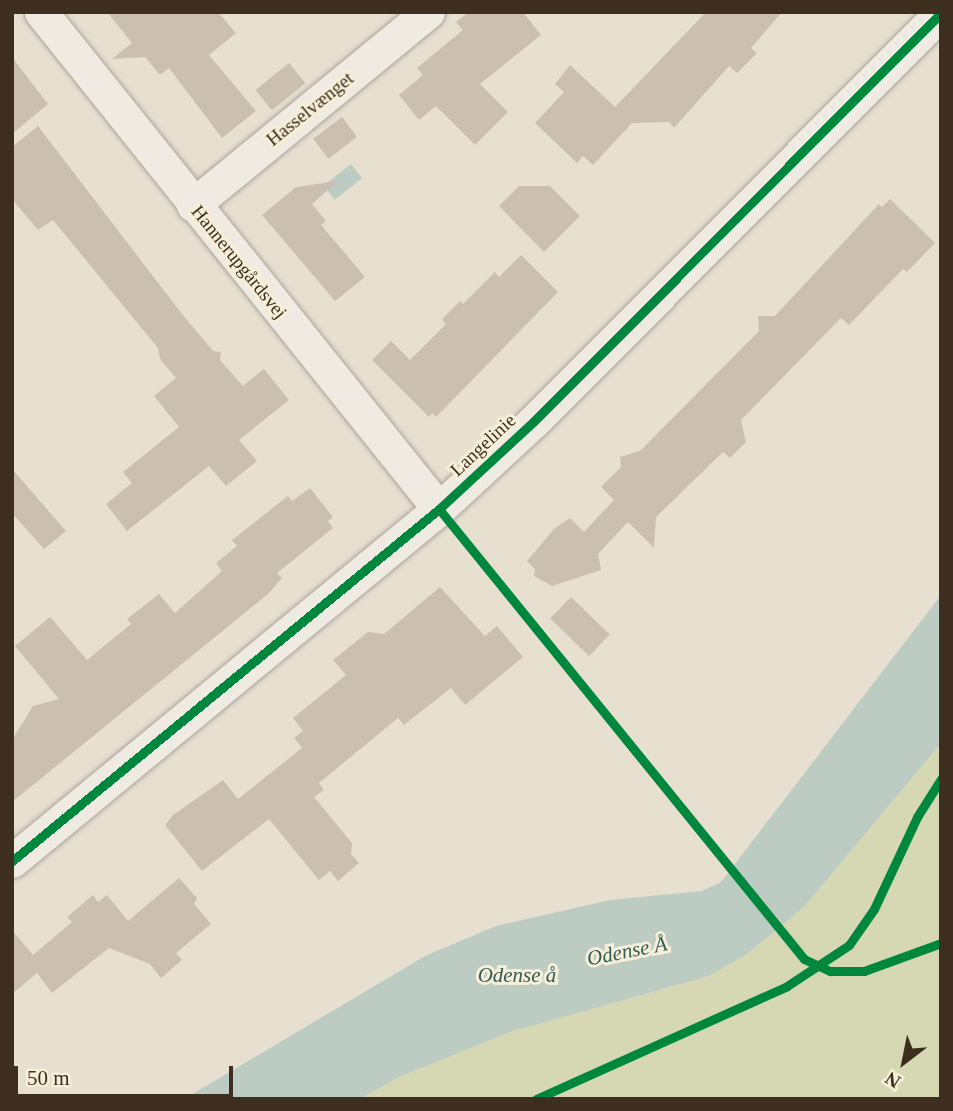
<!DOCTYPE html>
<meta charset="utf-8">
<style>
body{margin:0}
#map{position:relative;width:953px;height:1111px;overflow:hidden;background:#e7e0d1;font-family:"Times New Roman",serif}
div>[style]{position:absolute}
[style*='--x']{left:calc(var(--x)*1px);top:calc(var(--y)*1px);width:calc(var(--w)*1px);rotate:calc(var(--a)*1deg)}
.green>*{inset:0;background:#d6d7b3}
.water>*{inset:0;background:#bcccc2;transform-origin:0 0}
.building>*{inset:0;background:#cbbfb2;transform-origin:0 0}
.roads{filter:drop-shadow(0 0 2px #ada599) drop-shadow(0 0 2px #ada599)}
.street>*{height:33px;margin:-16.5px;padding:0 16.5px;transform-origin:16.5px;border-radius:16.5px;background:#efebe3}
.cycleway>*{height:9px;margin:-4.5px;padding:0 4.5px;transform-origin:4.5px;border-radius:4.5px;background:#00873e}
span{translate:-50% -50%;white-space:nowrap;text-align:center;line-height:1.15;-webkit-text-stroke:6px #f7eed8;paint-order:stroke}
.street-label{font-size:19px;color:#3d2e20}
.water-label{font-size:21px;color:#2f5d5a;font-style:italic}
.frame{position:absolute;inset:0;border:14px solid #3d2e20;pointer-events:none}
.north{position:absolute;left:869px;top:1027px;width:70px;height:70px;-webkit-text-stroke:5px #f7eed8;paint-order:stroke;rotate:212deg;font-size:19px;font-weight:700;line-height:28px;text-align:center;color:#3d2e20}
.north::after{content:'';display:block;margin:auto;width:24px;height:32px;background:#3d2e20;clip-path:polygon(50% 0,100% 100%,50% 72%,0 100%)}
.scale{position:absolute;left:14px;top:1066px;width:219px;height:32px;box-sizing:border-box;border:4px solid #3d2e20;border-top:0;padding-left:9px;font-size:21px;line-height:24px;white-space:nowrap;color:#3d2e20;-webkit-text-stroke:5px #f7eed8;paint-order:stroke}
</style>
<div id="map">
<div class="green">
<div style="clip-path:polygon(941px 743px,941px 1099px,360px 1099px,399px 1077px,510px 1032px,709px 976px,747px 954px,804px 907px)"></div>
</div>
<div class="water">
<div style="left:351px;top:164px;width:18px;height:35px;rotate:52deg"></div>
<div style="clip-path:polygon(941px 595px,941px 743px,804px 907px,747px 954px,709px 976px,510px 1032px,399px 1077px,360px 1099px,184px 1099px,425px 956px,496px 926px,610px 900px,702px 891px,721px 882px)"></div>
</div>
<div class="building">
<div style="clip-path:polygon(107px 12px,218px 12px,236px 33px,209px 55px,256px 111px,222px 138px,169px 68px,160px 75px,145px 57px,112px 59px,132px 43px)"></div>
<div style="clip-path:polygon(469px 12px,523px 12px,541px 35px,480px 84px,508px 112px,475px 145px,436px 106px,419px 120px,399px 95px,423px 75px,417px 68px,463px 30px,456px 22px)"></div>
<div style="clip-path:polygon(706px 12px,782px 12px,751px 48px,757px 53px,737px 73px,729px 66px,674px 128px,669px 122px,632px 123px,593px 165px,583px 156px,577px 163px,535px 123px,564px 92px,555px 84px,570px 65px,615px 107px)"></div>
<div style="clip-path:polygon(12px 57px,48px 104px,12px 134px)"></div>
<div style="left:289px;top:63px;width:26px;height:43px;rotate:51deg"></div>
<div style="left:342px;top:117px;width:25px;height:36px;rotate:53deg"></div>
<div style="clip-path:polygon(38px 126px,182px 314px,213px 351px,221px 352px,220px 360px,243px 386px,264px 369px,289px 400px,239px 440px,257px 461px,226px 486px,209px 466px,127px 531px,106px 504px,132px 483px,123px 472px,179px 427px,154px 396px,176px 378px,160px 359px,158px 348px,53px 220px,38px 230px,12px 199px,12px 147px)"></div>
<div style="clip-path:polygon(338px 181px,312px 204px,326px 221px,321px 225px,365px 277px,335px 301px,262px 215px,296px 187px)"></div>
<div style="clip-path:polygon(519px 186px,550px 186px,580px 216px,544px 252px,499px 206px)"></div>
<div style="clip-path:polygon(890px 199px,935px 243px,907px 272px,903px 269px,849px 325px,841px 318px,741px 420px,746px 442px,730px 458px,723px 452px,656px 517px,654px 548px,628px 522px,598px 554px,601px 570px,552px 586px,534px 576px,535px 569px,527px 561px,554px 529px,570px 518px,584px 532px,614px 500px,601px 487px,621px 467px,620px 457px,640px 451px,759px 331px,758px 316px,775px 316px,879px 204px,882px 207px)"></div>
<div style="clip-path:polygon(521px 255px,558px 292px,436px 417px,432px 413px,429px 417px,372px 360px,391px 341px,410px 360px,446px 324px,442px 319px,460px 301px,463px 304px,495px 272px,499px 277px)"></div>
<div style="clip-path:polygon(12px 469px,66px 531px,44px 549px,12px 513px)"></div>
<div style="clip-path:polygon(310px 488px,333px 517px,328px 521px,333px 528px,277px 573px,282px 578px,268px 594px,12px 802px,12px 740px,33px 706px,59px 699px,15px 646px,50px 617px,87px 660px,131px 624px,127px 619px,159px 594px,175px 613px,222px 571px,216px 563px,237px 546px,232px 540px,288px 496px,292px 501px)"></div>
<div style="clip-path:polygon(440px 587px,485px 636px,497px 626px,523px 657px,465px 705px,451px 688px,404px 725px,398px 718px,319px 783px,324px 790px,314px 797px,352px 843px,351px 854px,359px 863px,338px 881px,330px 871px,319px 880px,269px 819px,202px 871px,165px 825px,173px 815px,223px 780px,238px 799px,302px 748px,294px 738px,303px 731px,293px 718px,346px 675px,333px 660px,368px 632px,384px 634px)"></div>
<div style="left:571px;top:597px;width:54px;height:30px;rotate:44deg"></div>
<div style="clip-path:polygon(179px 878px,197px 898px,194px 904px,211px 924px,176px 953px,182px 960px,161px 978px,150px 964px,109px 948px,52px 993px,37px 973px,12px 994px,12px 930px,33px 955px,72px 922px,67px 917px,93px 895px,98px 902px,107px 895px,128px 921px)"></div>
</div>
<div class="roads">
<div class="street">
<div style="--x:41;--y:12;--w:637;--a:51.31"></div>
<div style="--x:193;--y:205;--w:304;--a:-39.4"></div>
<div style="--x:12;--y:861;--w:553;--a:-39.5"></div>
<div style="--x:439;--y:509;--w:129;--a:-42.8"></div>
<div style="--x:534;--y:421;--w:576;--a:-45.07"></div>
</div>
</div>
<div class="cycleway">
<div style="--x:439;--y:509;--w:579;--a:50.95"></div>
<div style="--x:804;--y:959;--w:29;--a:25"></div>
<div style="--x:830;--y:971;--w:34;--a:0"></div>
<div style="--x:864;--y:971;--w:82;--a:-20"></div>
<div style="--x:12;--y:861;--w:553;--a:-39.5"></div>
<div style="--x:439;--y:509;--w:129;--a:-42.8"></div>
<div style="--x:534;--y:421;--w:576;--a:-45.07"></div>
<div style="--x:536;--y:1099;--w:275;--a:-24.2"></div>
<div style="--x:787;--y:986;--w:74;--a:-33.5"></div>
<div style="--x:849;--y:945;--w:44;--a:-55.2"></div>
<div style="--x:874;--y:909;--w:102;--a:-64.9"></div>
<div style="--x:917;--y:817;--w:45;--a:-57.7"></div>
</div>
<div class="street-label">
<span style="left:310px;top:109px;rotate:-39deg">Hasselvænget</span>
<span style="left:239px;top:262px;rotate:51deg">Hannerupgårdsvej</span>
<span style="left:483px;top:445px;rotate:-43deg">Langelinie</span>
</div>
<div class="water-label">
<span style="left:627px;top:951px;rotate:-11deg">Odense Å</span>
<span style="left:517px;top:975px">Odense å</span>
</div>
<div class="frame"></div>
<div class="north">N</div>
<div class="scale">50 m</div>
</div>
